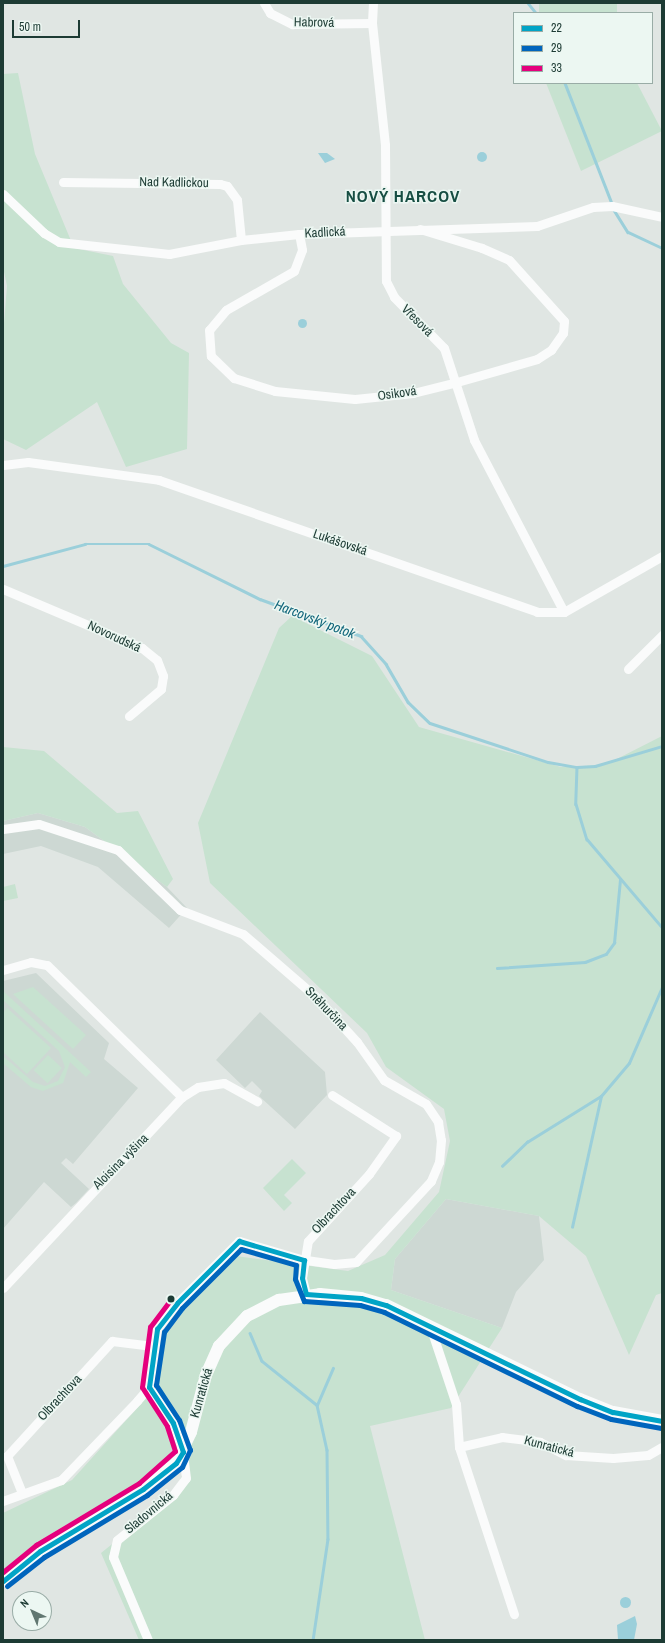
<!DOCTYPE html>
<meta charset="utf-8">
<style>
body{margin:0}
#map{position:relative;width:665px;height:1643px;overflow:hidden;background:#e0e6e3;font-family:"Archivo Narrow",sans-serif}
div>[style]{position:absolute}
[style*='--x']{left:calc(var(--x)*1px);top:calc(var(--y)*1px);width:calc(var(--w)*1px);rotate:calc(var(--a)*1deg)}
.built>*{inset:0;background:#cdd8d3}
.green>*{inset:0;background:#c7e2d0;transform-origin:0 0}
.water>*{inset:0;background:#9bcfda}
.round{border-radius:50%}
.stream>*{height:2.5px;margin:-1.25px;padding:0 1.25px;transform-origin:1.25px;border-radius:1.25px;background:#9bcfda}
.minor>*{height:9px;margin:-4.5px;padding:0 4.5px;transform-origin:4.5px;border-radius:4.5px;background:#fafbfb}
.tertiary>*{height:12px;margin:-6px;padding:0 6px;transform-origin:6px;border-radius:6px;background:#fafbfb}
.bus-1>*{height:5px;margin:-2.5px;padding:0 2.5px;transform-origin:2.5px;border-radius:2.5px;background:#01a4c6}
.bus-2>*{height:5px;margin:-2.5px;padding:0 2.5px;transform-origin:2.5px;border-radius:2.5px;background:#0065bd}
.bus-3>*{height:5px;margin:-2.5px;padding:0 2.5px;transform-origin:2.5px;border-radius:2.5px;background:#e5007d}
.dots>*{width:11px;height:11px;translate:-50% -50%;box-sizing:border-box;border:2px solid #ecf7f2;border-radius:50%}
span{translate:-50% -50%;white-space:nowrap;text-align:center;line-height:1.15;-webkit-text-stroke:3px #ecf7f2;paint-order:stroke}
.street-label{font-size:13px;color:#1d3b34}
.water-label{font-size:14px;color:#12667b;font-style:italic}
.district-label{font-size:17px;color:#174e43;font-weight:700;letter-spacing:1px}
.frame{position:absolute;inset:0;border:4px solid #1d3b34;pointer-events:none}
.legend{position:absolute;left:513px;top:12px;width:140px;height:72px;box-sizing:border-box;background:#ecf7f2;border:1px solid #99aca6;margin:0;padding:5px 7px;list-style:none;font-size:12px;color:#1d3b34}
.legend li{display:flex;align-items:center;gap:8px;height:20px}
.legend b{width:20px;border:1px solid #99aca6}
.north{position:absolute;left:12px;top:1591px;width:40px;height:40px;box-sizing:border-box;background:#ecf7f2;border:1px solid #99aca6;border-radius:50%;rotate:316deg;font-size:11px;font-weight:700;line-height:16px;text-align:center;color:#1d3b34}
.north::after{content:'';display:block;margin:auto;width:14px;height:18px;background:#617771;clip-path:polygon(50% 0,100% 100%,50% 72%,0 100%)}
.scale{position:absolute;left:12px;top:20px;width:68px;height:18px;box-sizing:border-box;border:2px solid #1d3b34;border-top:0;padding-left:5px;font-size:12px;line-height:14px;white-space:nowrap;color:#1d3b34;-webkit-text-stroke:3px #ecf7f2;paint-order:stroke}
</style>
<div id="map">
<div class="built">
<div style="clip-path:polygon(38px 813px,85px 827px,167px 887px,187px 908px,169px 928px,98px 867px,41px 846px,3px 854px,3px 821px)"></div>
<div style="clip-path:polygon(36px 973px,109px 1043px,104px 1059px,138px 1088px,73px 1164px,66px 1158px,61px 1163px,89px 1189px,76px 1203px,71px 1207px,44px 1182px,3px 1229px,3px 981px)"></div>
<div style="clip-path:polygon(260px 1012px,325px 1072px,327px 1095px,295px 1129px,259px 1096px,262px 1091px,252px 1081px,245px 1088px,216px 1060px)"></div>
<div style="clip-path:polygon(446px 1199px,539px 1216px,544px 1260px,516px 1292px,502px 1328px,391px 1290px,395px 1259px)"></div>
</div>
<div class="green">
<div style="left:539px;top:3px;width:78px;height:10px"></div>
<div style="clip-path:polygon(18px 73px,35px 154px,74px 248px,113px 256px,123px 284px,171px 343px,189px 353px,187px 449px,126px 467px,97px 402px,26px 450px,3px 439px,3px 336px,7px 286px,3px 267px,3px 74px)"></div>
<div style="clip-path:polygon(546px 83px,637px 83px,662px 131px,581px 171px)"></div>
<div style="clip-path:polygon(292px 616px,372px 656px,419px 727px,561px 767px,605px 765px,662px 736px,662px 1293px,656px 1295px,629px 1355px,586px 1256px,539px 1216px,446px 1199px,395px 1259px,391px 1290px,502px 1328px,451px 1408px,370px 1426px,425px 1640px,139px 1640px,101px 1553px,173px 1495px,194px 1449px,37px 1542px,3px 1571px,3px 1513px,72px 1480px,139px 1406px,162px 1363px,164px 1330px,236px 1256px,348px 1271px,385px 1255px,439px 1192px,450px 1141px,444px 1109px,386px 1067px,367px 1033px,210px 883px,198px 823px,279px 628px)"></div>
<div style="clip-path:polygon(3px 747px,44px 751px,117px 813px,138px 811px,173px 879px,167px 887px,85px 827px,38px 813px,3px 821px)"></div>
<div style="clip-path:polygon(15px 884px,18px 898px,3px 901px,3px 887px)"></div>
<div style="clip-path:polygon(33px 987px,86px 1035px,73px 1049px,13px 994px)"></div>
<div style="clip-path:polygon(3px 991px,91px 1072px,86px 1077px,70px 1062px,63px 1083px,43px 1091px,31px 1087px,3px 1063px,3px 1056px,33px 1082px,45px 1086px,58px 1081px,65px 1067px,59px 1051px,3px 1000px)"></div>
<div style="clip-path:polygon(7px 1008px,51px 1048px,27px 1074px,3px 1052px,3px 1013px)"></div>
<div style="left:48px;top:1055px;width:19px;height:21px;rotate:43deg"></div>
<div style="clip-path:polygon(292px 1159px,306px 1173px,284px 1195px,292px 1203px,284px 1211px,263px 1188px)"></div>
</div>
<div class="water">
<div class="round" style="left:477px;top:152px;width:10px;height:10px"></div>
<div style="clip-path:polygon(318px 153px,327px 153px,335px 159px,325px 163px)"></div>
<div class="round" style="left:297.5px;top:318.5px;width:9px;height:9px"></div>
<div class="round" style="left:619.5px;top:1596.5px;width:11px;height:11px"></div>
<div style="clip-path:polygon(635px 1616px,637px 1624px,634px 1640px,618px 1640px,617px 1625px)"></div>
</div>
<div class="stream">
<div style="--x:528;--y:3;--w:13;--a:51"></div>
<div style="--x:565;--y:83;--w:127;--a:68.7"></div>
<div style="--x:614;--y:210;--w:26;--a:58"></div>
<div style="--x:628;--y:232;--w:38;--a:25"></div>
<div style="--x:3;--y:566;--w:85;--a:-15"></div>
<div style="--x:85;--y:544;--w:64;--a:0"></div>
<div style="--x:149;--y:544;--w:124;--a:26.4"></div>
<div style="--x:260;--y:599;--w:108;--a:20.1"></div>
<div style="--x:361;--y:636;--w:38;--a:48"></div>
<div style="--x:386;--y:664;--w:44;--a:59.9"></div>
<div style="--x:408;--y:702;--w:30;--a:44"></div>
<div style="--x:430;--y:723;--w:124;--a:18.3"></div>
<div style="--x:548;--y:762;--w:29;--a:10"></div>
<div style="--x:577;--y:767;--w:18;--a:-3"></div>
<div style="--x:595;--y:766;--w:70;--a:-16.6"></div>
<div style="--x:577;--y:767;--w:37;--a:92"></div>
<div style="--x:576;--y:804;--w:37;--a:73"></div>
<div style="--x:587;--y:839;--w:116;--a:49.6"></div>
<div style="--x:497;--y:968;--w:88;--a:-3.9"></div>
<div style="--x:585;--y:962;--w:22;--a:-21"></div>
<div style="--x:606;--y:954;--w:14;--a:-54"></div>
<div style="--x:614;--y:943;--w:63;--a:-84.6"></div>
<div style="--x:502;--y:1166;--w:35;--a:-44"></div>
<div style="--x:527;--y:1142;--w:87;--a:-31.9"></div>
<div style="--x:572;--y:1227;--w:134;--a:-77.5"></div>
<div style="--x:601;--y:1096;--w:43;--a:-49.7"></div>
<div style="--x:629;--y:1063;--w:83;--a:-66.5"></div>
<div style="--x:250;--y:1333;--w:30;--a:67"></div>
<div style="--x:262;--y:1361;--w:70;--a:38.7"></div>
<div style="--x:317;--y:1405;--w:46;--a:77.5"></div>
<div style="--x:327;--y:1450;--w:89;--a:89.4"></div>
<div style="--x:328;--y:1539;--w:102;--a:98.4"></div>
<div style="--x:317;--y:1405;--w:40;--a:-66.6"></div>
</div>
<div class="minor">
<div style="--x:264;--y:3;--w:12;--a:59"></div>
<div style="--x:270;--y:13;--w:25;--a:27"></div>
<div style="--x:292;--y:24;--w:80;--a:-0.7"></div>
<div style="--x:373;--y:3;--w:20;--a:93"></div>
<div style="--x:372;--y:23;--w:123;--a:83.9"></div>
<div style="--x:385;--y:145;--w:136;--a:89.6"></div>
<div style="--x:386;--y:281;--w:18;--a:63"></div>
<div style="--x:394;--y:297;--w:71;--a:45.6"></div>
<div style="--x:444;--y:348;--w:97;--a:71.9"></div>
<div style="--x:474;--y:440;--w:194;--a:62.4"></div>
<div style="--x:63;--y:182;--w:157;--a:0.7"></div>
<div style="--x:220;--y:184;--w:7;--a:16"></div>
<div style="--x:227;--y:186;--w:17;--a:54"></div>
<div style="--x:237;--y:200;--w:40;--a:84.3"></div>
<div style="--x:3;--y:194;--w:57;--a:43.6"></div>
<div style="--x:44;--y:233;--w:17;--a:31"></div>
<div style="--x:59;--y:242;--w:111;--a:6.2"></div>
<div style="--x:169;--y:254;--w:73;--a:-11"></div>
<div style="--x:241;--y:240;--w:58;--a:-5.9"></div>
<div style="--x:299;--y:234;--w:238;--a:-1.9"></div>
<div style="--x:537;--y:226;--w:59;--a:-18.7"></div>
<div style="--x:593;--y:207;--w:19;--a:-3"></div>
<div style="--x:612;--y:206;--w:51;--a:12.4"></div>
<div style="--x:299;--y:234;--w:16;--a:79"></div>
<div style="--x:302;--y:250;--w:22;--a:111"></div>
<div style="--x:294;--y:271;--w:78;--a:150.2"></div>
<div style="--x:226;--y:310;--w:26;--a:130"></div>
<div style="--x:209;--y:330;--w:26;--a:86"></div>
<div style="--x:211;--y:356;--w:32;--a:44"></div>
<div style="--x:234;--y:378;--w:43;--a:17.6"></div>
<div style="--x:275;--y:391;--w:80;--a:5.7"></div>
<div style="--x:355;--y:399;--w:58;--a:-5.9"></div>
<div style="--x:413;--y:393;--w:45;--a:-14"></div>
<div style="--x:457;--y:382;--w:83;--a:-16"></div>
<div style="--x:537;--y:359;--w:17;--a:-33"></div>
<div style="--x:551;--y:350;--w:21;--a:-55"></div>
<div style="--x:563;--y:333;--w:12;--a:-85"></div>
<div style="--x:564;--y:321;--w:82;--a:-132"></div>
<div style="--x:509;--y:260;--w:30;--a:-156"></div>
<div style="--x:482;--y:248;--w:65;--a:-163"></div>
<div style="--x:3;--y:465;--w:25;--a:-7"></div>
<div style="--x:28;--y:462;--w:132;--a:7.8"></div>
<div style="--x:159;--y:480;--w:400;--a:19.2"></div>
<div style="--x:537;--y:612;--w:27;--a:0"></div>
<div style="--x:564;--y:612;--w:113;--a:-29.7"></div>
<div style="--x:3;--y:589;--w:151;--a:23"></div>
<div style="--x:142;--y:648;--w:19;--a:39"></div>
<div style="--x:157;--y:660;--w:17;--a:69"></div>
<div style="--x:163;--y:676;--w:13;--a:99"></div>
<div style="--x:161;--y:689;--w:42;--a:139.8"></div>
<div style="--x:628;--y:669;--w:48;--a:-45"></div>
<div style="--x:3;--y:829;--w:36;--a:-8"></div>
<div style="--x:39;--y:824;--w:83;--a:18.2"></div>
<div style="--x:118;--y:850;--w:86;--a:44.1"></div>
<div style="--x:180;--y:910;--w:67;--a:20.9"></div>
<div style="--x:243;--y:934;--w:96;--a:40.8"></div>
<div style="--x:316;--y:997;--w:61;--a:47.7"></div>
<div style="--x:357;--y:1042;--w:47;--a:54.6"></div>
<div style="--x:384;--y:1080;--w:48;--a:29.7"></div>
<div style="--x:426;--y:1104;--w:22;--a:56"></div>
<div style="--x:438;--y:1122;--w:18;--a:81"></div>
<div style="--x:441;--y:1140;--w:22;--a:95"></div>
<div style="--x:439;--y:1162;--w:21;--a:113"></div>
<div style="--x:431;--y:1181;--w:110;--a:132.8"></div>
<div style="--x:356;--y:1262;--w:22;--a:175"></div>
<div style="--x:334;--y:1264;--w:30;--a:-172"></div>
<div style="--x:304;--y:1260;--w:68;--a:-163.7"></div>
<div style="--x:239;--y:1241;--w:88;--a:135"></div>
<div style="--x:177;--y:1303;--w:33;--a:128"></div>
<div style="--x:157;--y:1329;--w:59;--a:97.9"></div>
<div style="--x:149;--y:1387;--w:18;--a:131"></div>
<div style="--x:137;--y:1401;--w:110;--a:133.9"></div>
<div style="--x:61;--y:1480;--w:62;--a:160.1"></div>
<div style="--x:3;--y:970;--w:29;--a:-16"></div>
<div style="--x:31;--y:962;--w:16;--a:11"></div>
<div style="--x:47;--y:965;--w:189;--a:44.4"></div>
<div style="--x:3;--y:1288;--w:262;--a:-46.9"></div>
<div style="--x:182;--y:1097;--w:19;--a:-32"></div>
<div style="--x:198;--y:1087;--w:26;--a:-9"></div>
<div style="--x:224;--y:1083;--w:38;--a:29"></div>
<div style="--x:306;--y:1294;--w:16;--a:-104"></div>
<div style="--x:302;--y:1278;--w:37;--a:-81"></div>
<div style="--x:308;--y:1241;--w:91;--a:-47.7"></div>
<div style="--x:369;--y:1174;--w:47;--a:-54.6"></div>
<div style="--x:396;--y:1136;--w:76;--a:-147.4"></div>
<div style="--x:430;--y:1326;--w:82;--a:71.6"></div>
<div style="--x:456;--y:1404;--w:43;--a:86"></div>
<div style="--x:459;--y:1447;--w:176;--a:71.8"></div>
<div style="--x:459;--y:1447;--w:44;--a:-13.1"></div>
<div style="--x:502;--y:1437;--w:38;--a:7"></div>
<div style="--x:540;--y:1442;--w:29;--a:27"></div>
<div style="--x:566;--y:1455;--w:47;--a:3.7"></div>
<div style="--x:613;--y:1458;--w:35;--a:-5"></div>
<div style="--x:648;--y:1455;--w:16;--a:-30"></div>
<div style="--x:22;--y:1493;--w:40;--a:-112"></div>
<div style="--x:7;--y:1456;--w:156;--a:-47.6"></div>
<div style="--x:112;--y:1341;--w:41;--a:7"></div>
<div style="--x:148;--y:1640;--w:90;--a:-112.9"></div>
<div style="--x:113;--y:1557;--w:17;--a:-77"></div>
<div style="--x:117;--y:1540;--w:72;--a:-38.8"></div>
<div style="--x:173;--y:1495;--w:21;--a:-53"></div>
<div style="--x:186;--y:1478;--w:26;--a:-97"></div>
<div style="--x:183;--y:1452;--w:31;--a:-109"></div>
<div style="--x:173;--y:1423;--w:43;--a:-123.7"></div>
</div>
<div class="tertiary">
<div style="--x:3;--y:1581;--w:48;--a:-39"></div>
<div style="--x:40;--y:1551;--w:120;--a:-31"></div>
<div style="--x:143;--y:1489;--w:42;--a:-38.2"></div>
<div style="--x:176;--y:1463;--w:34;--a:-64"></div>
<div style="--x:191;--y:1432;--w:59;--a:-75.3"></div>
<div style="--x:206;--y:1375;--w:32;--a:-66"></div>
<div style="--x:219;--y:1346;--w:41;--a:-47"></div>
<div style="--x:247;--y:1316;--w:36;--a:-27"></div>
<div style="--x:279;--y:1300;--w:41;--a:-8.3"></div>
<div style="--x:320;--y:1294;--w:41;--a:5.6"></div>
<div style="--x:361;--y:1298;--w:26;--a:16"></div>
<div style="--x:386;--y:1305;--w:216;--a:25.9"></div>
<div style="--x:580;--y:1399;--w:35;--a:22"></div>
<div style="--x:613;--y:1412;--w:50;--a:10.4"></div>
</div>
<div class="bus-1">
<div style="--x:3;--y:1581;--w:48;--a:-39"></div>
<div style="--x:40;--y:1551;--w:120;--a:-31"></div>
<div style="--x:143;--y:1489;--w:42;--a:-38.2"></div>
<div style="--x:176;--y:1463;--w:13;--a:-58"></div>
<div style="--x:183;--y:1452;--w:31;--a:-109"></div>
<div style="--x:173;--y:1423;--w:43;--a:-123.7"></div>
<div style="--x:149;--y:1387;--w:59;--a:-82.1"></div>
<div style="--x:157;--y:1329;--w:33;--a:-52"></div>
<div style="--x:177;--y:1303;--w:88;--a:-45"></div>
<div style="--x:239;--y:1241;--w:68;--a:16.3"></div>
<div style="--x:304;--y:1260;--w:18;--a:96"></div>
<div style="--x:302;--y:1278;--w:16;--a:76"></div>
<div style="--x:306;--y:1294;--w:55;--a:4.2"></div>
<div style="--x:361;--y:1298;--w:26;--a:16"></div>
<div style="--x:386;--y:1305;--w:216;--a:25.9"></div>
<div style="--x:580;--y:1399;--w:35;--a:22"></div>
<div style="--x:613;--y:1412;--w:50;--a:10.4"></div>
</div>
<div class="bus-2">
<div style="--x:7;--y:1586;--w:47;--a:-38.1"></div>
<div style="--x:44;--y:1557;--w:120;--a:-31"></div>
<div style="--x:147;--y:1495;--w:45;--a:-38.7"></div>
<div style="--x:182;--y:1467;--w:19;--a:-65"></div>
<div style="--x:190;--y:1450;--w:32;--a:-110"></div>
<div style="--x:179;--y:1420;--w:42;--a:-123.3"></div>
<div style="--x:156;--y:1385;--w:54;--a:-81.4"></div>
<div style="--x:164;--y:1332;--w:30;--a:-53"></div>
<div style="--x:182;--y:1308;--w:83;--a:-45"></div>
<div style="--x:241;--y:1249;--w:57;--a:16.2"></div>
<div style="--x:296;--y:1265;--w:14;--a:94"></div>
<div style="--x:295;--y:1279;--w:24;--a:68"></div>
<div style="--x:304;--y:1301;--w:56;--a:4.1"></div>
<div style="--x:360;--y:1305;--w:25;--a:16"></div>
<div style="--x:384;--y:1312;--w:215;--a:26"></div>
<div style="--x:577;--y:1406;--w:36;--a:21"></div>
<div style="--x:611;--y:1419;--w:51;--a:10.2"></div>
</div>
<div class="bus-3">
<div style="--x:3;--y:1572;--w:43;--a:-39.3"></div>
<div style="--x:36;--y:1545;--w:120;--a:-31"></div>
<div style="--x:139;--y:1483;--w:48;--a:-41.6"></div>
<div style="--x:175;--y:1451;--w:26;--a:-108"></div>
<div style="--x:167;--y:1426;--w:46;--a:-122.7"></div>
<div style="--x:142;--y:1387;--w:61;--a:-82.4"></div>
<div style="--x:150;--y:1327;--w:35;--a:-53"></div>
</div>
<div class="dots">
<div style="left:171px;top:1299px;background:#1d3b34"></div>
</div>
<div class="street-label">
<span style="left:314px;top:23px;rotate:1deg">Habrová</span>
<span style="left:174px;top:183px;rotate:1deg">Nad Kadlickou</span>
<span style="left:325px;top:233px;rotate:-3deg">Kadlická</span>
<span style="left:417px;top:321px;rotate:45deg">Vřesová</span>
<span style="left:397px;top:394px;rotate:-8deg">Osiková</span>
<span style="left:340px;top:543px;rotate:19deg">Lukášovská</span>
<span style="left:114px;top:637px;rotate:25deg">Novorudská</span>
<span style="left:326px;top:1009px;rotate:46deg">Sněhurčina</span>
<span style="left:121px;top:1162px;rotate:-45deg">Aloisina výšina</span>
<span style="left:334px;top:1211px;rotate:-47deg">Olbrachtova</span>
<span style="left:202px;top:1393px;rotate:-74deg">Kunratická</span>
<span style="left:60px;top:1398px;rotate:-47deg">Olbrachtova</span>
<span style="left:549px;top:1447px;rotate:15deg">Kunratická</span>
<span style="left:149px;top:1513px;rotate:-40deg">Sladovnická</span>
</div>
<div class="water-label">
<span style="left:315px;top:619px;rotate:21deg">Harcovský potok</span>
</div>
<div class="district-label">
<span style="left:403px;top:196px">NOVÝ HARCOV</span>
</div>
<div class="frame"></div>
<ul class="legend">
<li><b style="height:5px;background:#01a4c6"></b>22</li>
<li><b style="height:5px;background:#0065bd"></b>29</li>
<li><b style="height:5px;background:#e5007d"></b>33</li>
</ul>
<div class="north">N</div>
<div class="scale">50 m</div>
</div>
